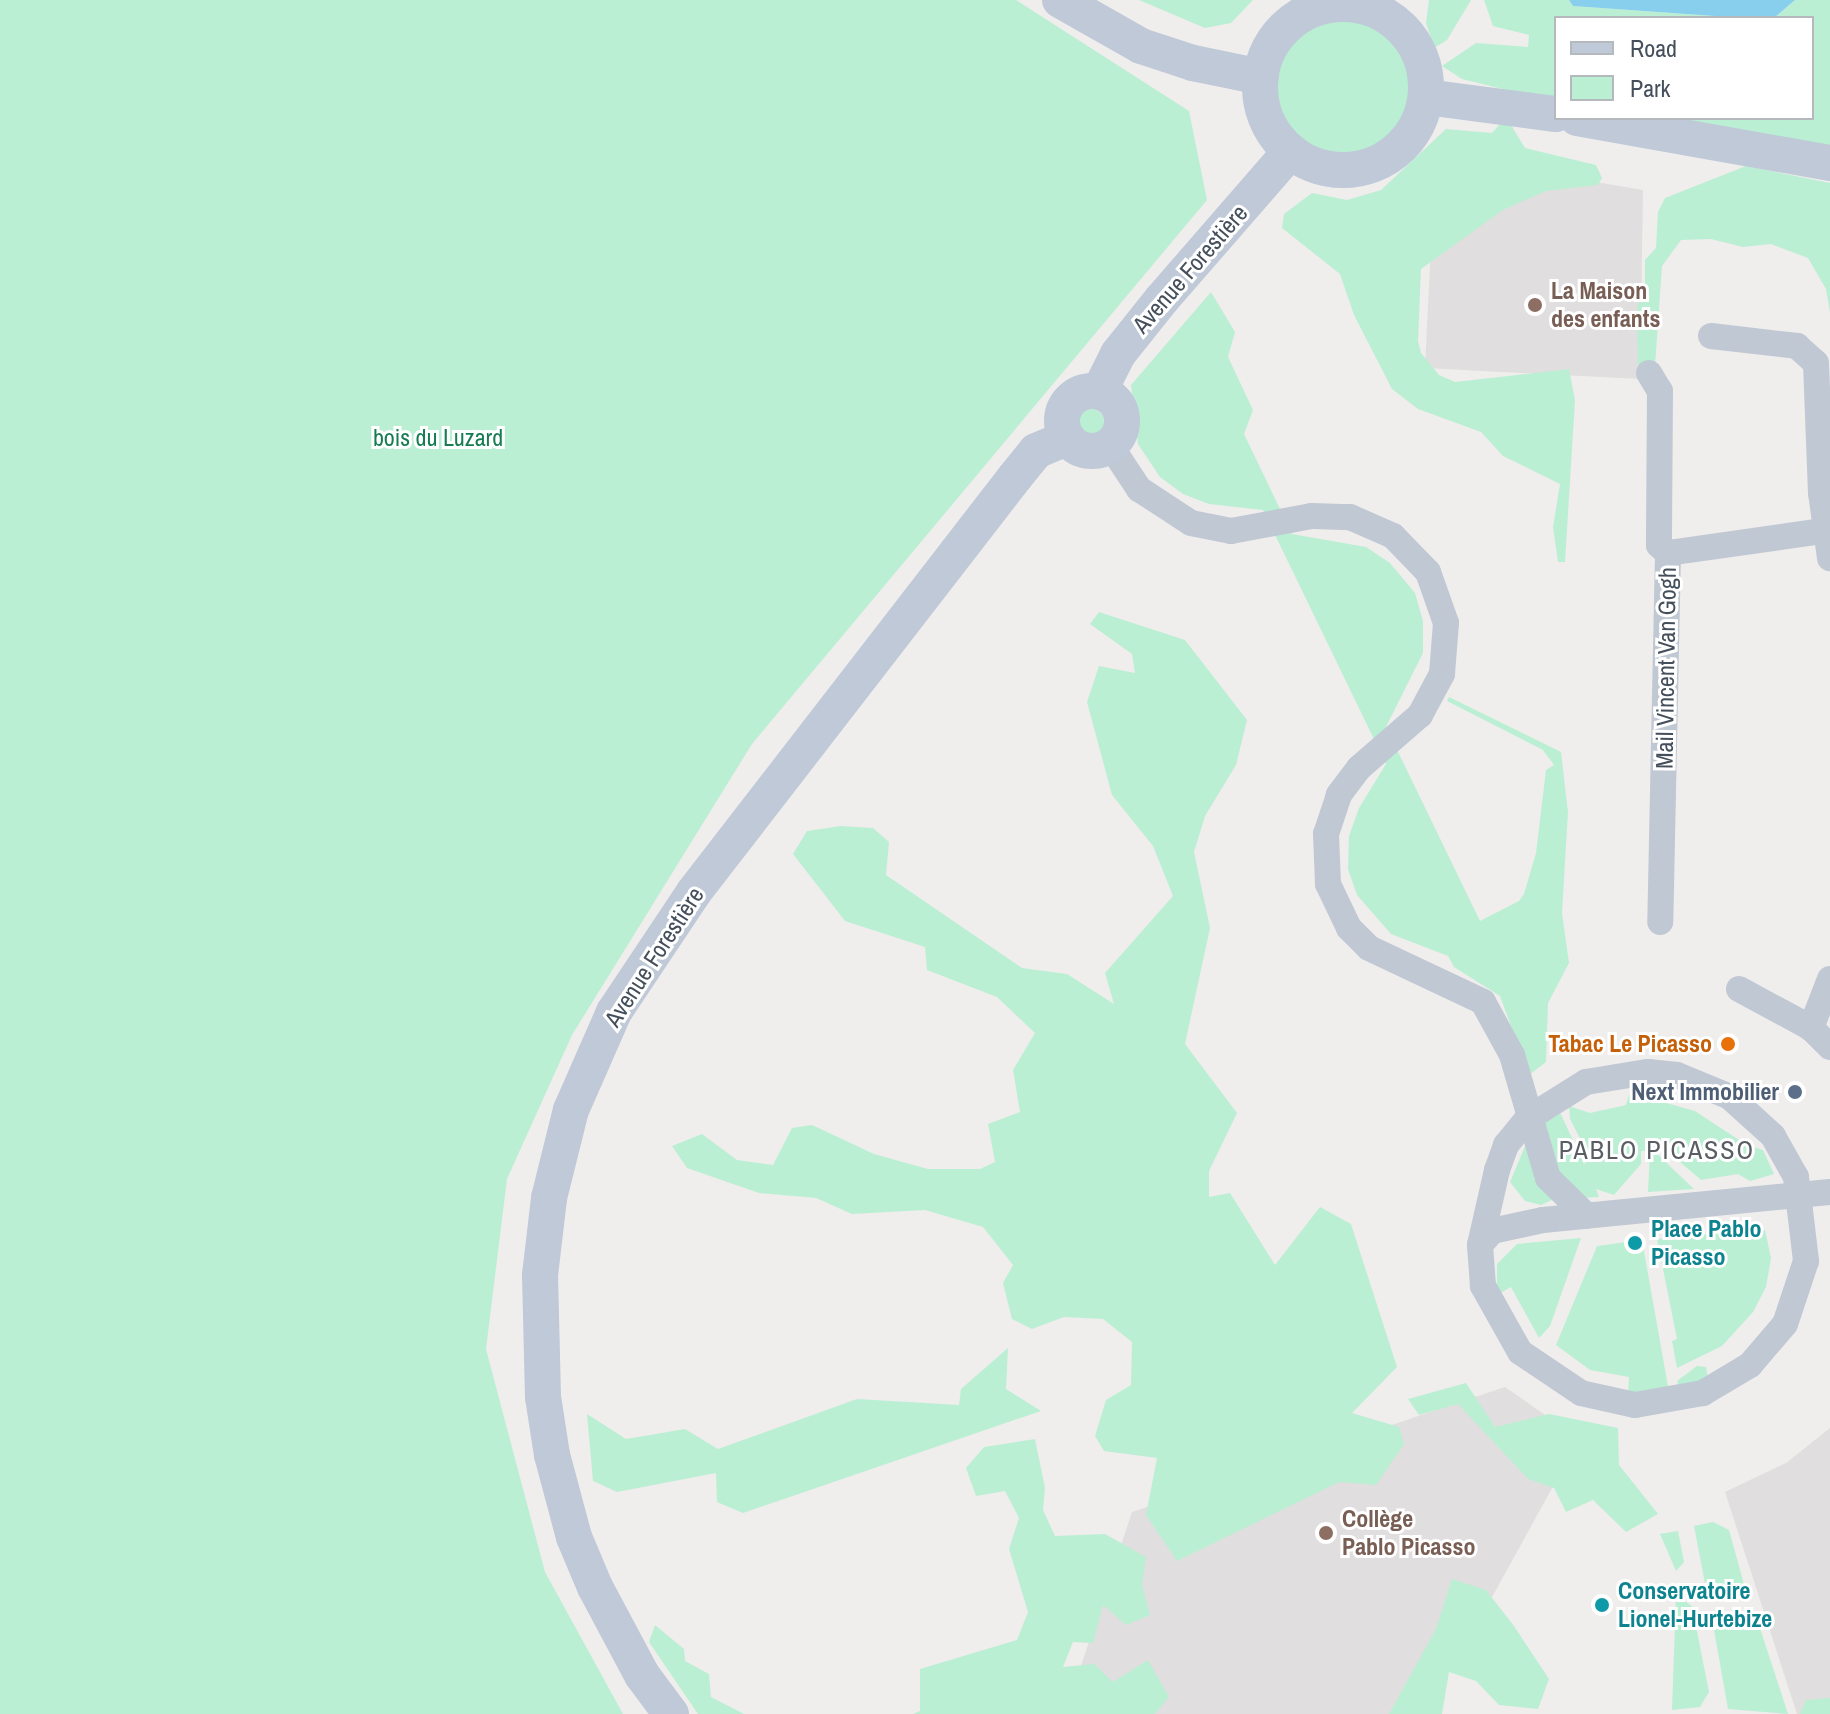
<!DOCTYPE html>
<html>
<head>
<meta charset="utf-8">
<style>
  body { margin:0 }
  #map { position:relative; width:1830px; height:1714px; overflow:hidden; background:#f0eded; font-family:"Archivo Narrow",sans-serif }
  div>[style] { position:absolute }
  [style*='--x'] { left:calc(var(--x)*1px); top:calc(var(--y)*1px); width:calc(var(--w)*1px); rotate:calc(var(--a)*1deg) }
  .education>* { inset:0; background:#e1dedf }
  .green>* { inset:0; background:#baefd3 }
  .round { border-radius:50% }
  .water>* { inset:0; background:#87cfec }
  .street>* { height:26px; margin:-13px; padding:0 13px; transform-origin:13px; border-radius:13px; background:#c0c8d3 }
  .secondary>* { height:36px; margin:-18px; padding:0 18px; transform-origin:18px; border-radius:18px; background:#bfc9d7 }
  .secondary>.ring { margin:-18px; padding:0; box-sizing:content-box; background:none; border:36px solid #bfc9d7; border-radius:50% }
  .dots>* { width:22px; height:22px; translate:-50% -50%; box-sizing:border-box; border:4px solid #fff; border-radius:50% }
  span { translate:-50% -50%; white-space:nowrap; text-align:center; line-height:1.15; -webkit-text-stroke:6px #fff; paint-order:stroke }
  .street-label { font-size:24px; color:#454f5b }
  .education-label { font-size:24px; color:#785e54; font-weight:700 }
  .left { translate:0 -50%; text-align:left }
  .park-label { font-size:24px; color:#167c51 }
  .food-label { font-size:24px; color:#c56008; font-weight:700 }
  .right { translate:-100% -50%; text-align:right }
  .service-label { font-size:24px; color:#4e5e75; font-weight:700 }
  .culture-label { font-size:24px; color:#0d838f; font-weight:700 }
  .neighbourhood-label { font-size:26px; color:#5a5d62; letter-spacing:2px }
  .legend { position:absolute; left:1554px; top:16px; width:260px; height:104px; box-sizing:border-box; background:#fff; border:2px solid #b5b9bd; margin:0; padding:10px 14px; list-style:none; font-size:24px; color:#454f5b }
  .legend li { display:flex; align-items:center; gap:16px; height:40px }
  .legend b { width:40px; border:2px solid #b5b9bd }
</style>
</head>
<body>
<div id="map">
  <div class="education">
    <div style="clip-path:polygon(1519px 169px,1643px 190px,1640px 379px,1425px 368px,1434px 184px)"></div>
    <div style="clip-path:polygon(1505px 1387px,1551px 1419px,1583px 1432px,1491px 1599px,1396px 1714px,1078px 1714px,1069px 1702px,1132px 1512px)"></div>
    <div style="clip-path:polygon(1830px 1428px,1830px 1714px,1797px 1714px,1725px 1492px,1786px 1463px)"></div>
  </div>
  <div class="green">
    <div style="clip-path:polygon(0 0,1016px 0,1189px 111px,1207px 200px,752px 744px,572px 1035px,507px 1179px,486px 1349px,545px 1572px,623px 1714px,0 1714px)"></div>
    <div style="clip-path:polygon(1139px 0,1253px 0,1231px 23px,1205px 28px)"></div>
    <div style="clip-path:polygon(1429px 0,1471px 0,1447px 40px,1434px 48px,1426px 23px)"></div>
    <div style="clip-path:polygon(1484px 0,1569px 0,1573px 6px,1743px 18px,1556px 18px,1556px 102px,1462px 79px,1442px 66px,1476px 43px,1528px 47px,1529px 35px,1493px 26px)"></div>
    <div style="clip-path:polygon(1795px 0,1830px 0,1830px 151px,1650px 118px,1812px 118px,1812px 18px,1774px 18px)"></div>
    <div class="round" style="left:1269px;top:19px;width:144px;height:144px"></div>
    <div style="clip-path:polygon(1499px 125px,1511px 125px,1525px 148px,1596px 165px,1602px 178px,1598px 185px,1546px 191px,1503px 210px,1421px 269px,1418px 341px,1421px 353px,1439px 375px,1455px 382px,1569px 369px,1575px 400px,1565px 562px,1558px 562px,1553px 527px,1560px 484px,1503px 456px,1481px 432px,1418px 409px,1392px 389px,1354px 315px,1340px 274px,1282px 228px,1284px 214px,1312px 193px,1347px 200px,1381px 190px,1446px 129px,1492px 133px)"></div>
    <div style="clip-path:polygon(1746px 166px,1830px 183px,1830px 313px,1826px 289px,1808px 258px,1771px 244px,1743px 247px,1711px 239px,1681px 240px,1662px 266px,1655px 366px,1638px 373px,1637px 307px,1645px 292px,1645px 260px,1656px 248px,1658px 212px,1665px 198px)"></div>
    <div style="clip-path:polygon(1211px 292px,1235px 332px,1228px 357px,1253px 410px,1244px 434px,1292px 534px,1366px 547px,1390px 563px,1415px 593px,1423px 621px,1423px 653px,1386px 727px,1480px 921px,1519px 901px,1524px 894px,1536px 853px,1546px 770px,1554px 765px,1543px 750px,1447px 701px,1449px 697px,1561px 752px,1568px 812px,1562px 913px,1569px 963px,1548px 1003px,1546px 1062px,1529px 1075px,1500px 996px,1454px 967px,1448px 956px,1391px 934px,1357px 895px,1348px 869px,1349px 836px,1359px 808px,1386px 764px,1263px 510px,1209px 504px,1183px 494px,1160px 477px,1138px 444px,1131px 385px)"></div>
    <div class="round" style="left:1078px;top:409px;width:26px;height:26px"></div>
    <div style="clip-path:polygon(1099px 612px,1185px 640px,1247px 720px,1236px 765px,1205px 816px,1194px 852px,1210px 928px,1185px 1044px,1237px 1113px,1209px 1171px,1209px 1197px,1230px 1193px,1275px 1265px,1320px 1207px,1351px 1224px,1397px 1367px,1352px 1413px,1399px 1427px,1404px 1444px,1376px 1485px,1339px 1482px,1177px 1561px,1146px 1515px,1157px 1458px,1104px 1451px,1095px 1436px,1106px 1400px,1131px 1385px,1132px 1342px,1103px 1319px,1064px 1317px,1032px 1329px,1012px 1319px,1003px 1283px,1013px 1265px,983px 1227px,925px 1210px,852px 1214px,816px 1198px,759px 1193px,687px 1168px,672px 1146px,702px 1134px,737px 1160px,773px 1165px,792px 1128px,812px 1125px,874px 1154px,928px 1169px,980px 1169px,995px 1162px,988px 1124px,1020px 1112px,1013px 1070px,1035px 1033px,997px 997px,927px 970px,925px 947px,845px 921px,793px 854px,807px 831px,841px 826px,873px 828px,889px 842px,886px 875px,1022px 968px,1067px 974px,1114px 1004px,1105px 973px,1173px 896px,1153px 846px,1112px 795px,1087px 702px,1099px 666px,1135px 673px,1132px 654px,1090px 624px)"></div>
    <div style="clip-path:polygon(1640px 1083px,1664px 1087px,1666px 1103px,1695px 1111px,1745px 1144px,1763px 1150px,1774px 1174px,1750px 1181px,1738px 1174px,1701px 1180px,1666px 1150px,1654px 1151px,1694px 1189px,1648px 1192px,1650px 1151px,1641px 1151px,1641px 1164px,1614px 1195px,1596px 1189px,1599px 1197px,1580px 1198px,1561px 1179px,1541px 1122px,1558px 1108px,1584px 1164px,1590px 1158px,1570px 1119px,1569px 1106px,1590px 1113px,1626px 1105px,1632px 1085px)"></div>
    <div style="clip-path:polygon(1528px 1139px,1554px 1199px,1541px 1205px,1525px 1201px,1510px 1182px)"></div>
    <div style="clip-path:polygon(1759px 1229px,1765px 1230px,1771px 1258px,1766px 1287px,1753px 1312px,1722px 1346px,1677px 1368px,1672px 1341px,1677px 1339px,1657px 1239px)"></div>
    <div style="clip-path:polygon(1581px 1238px,1550px 1326px,1539px 1338px,1511px 1287px,1497px 1295px,1497px 1264px,1517px 1244px)"></div>
    <div style="clip-path:polygon(1642px 1240px,1669px 1392px,1628px 1395px,1629px 1377px,1590px 1370px,1556px 1345px,1597px 1246px)"></div>
    <div style="clip-path:polygon(1008px 1348px,1006px 1389px,1041px 1411px,743px 1513px,717px 1502px,716px 1473px,617px 1492px,593px 1481px,587px 1414px,626px 1439px,685px 1429px,718px 1449px,857px 1399px,959px 1405px,961px 1389px)"></div>
    <div style="clip-path:polygon(1697px 1366px,1706px 1367px,1709px 1383px,1679px 1387px,1677px 1381px)"></div>
    <div style="clip-path:polygon(1466px 1383px,1495px 1427px,1549px 1414px,1618px 1428px,1619px 1465px,1658px 1514px,1626px 1532px,1593px 1500px,1566px 1512px,1554px 1488px,1528px 1479px,1458px 1404px,1419px 1415px,1408px 1399px)"></div>
    <div style="clip-path:polygon(1035px 1439px,1045px 1488px,1043px 1510px,1055px 1536px,1105px 1534px,1146px 1557px,1142px 1585px,1150px 1615px,1126px 1625px,1103px 1605px,1093px 1643px,1073px 1642px,1063px 1667px,1094px 1664px,1113px 1682px,1148px 1660px,1169px 1697px,1155px 1714px,913px 1714px,920px 1711px,920px 1669px,1017px 1640px,1028px 1612px,1009px 1549px,1019px 1518px,1005px 1491px,976px 1496px,966px 1468px,984px 1447px)"></div>
    <div style="clip-path:polygon(1713px 1522px,1729px 1530px,1745px 1588px,1708px 1599px,1694px 1526px)"></div>
    <div style="clip-path:polygon(1678px 1531px,1684px 1562px,1676px 1571px,1660px 1534px)"></div>
    <div style="clip-path:polygon(1452px 1579px,1486px 1590px,1514px 1626px,1549px 1679px,1538px 1709px,1499px 1705px,1476px 1681px,1449px 1672px,1442px 1714px,1389px 1714px,1436px 1629px)"></div>
    <div style="clip-path:polygon(1676px 1595px,1692px 1606px,1709px 1692px,1700px 1707px,1672px 1710px)"></div>
    <div style="clip-path:polygon(1752px 1619px,1758px 1622px,1788px 1714px,1728px 1709px,1714px 1630px)"></div>
    <div style="clip-path:polygon(655px 1625px,684px 1649px,685px 1661px,709px 1674px,711px 1697px,744px 1714px,698px 1714px,649px 1642px)"></div>
    <div style="clip-path:polygon(1830px 1698px,1830px 1714px,1800px 1714px,1806px 1700px)"></div>
  </div>
  <div class="water">
    <div style="clip-path:polygon(1569px 0,1795px 0,1774px 18px,1743px 18px,1573px 6px)"></div>
  </div>
  <div class="street">
    <div style="--x:1711;--y:336;--w:87;--a:6.6"></div>
    <div style="--x:1797;--y:346;--w:25;--a:42"></div>
    <div style="--x:1816;--y:363;--w:130;--a:87.8"></div>
    <div style="--x:1821;--y:493;--w:66;--a:82.1"></div>
    <div style="--x:1649;--y:373;--w:21;--a:59"></div>
    <div style="--x:1660;--y:391;--w:154;--a:90.4"></div>
    <div style="--x:1659;--y:545;--w:12;--a:42"></div>
    <div style="--x:1668;--y:553;--w:369;--a:91.2"></div>
    <div style="--x:1110;--y:445;--w:53;--a:56.6"></div>
    <div style="--x:1139;--y:489;--w:62;--a:33.2"></div>
    <div style="--x:1191;--y:523;--w:41;--a:11.3"></div>
    <div style="--x:1231;--y:531;--w:82;--a:-10.5"></div>
    <div style="--x:1312;--y:516;--w:38;--a:2"></div>
    <div style="--x:1350;--y:517;--w:47;--a:23.8"></div>
    <div style="--x:1393;--y:536;--w:50;--a:45.8"></div>
    <div style="--x:1428;--y:572;--w:54;--a:70.6"></div>
    <div style="--x:1446;--y:623;--w:51;--a:94.5"></div>
    <div style="--x:1442;--y:674;--w:47;--a:118.2"></div>
    <div style="--x:1420;--y:715;--w:81;--a:139"></div>
    <div style="--x:1359;--y:768;--w:34;--a:127"></div>
    <div style="--x:1339;--y:795;--w:41;--a:108.4"></div>
    <div style="--x:1326;--y:834;--w:50;--a:87.7"></div>
    <div style="--x:1328;--y:884;--w:49;--a:64.5"></div>
    <div style="--x:1349;--y:928;--w:28;--a:45"></div>
    <div style="--x:1369;--y:948;--w:126;--a:25.3"></div>
    <div style="--x:1483;--y:1002;--w:60;--a:61.3"></div>
    <div style="--x:1512;--y:1055;--w:128;--a:73.7"></div>
    <div style="--x:1548;--y:1178;--w:54;--a:44.3"></div>
    <div style="--x:1668;--y:553;--w:164;--a:-8.1"></div>
    <div style="--x:1830;--y:979;--w:53;--a:111.2"></div>
    <div style="--x:1811;--y:1028;--w:27;--a:45"></div>
    <div style="--x:1739;--y:989;--w:82;--a:28.4"></div>
    <div style="--x:1648;--y:1072;--w:29;--a:6"></div>
    <div style="--x:1677;--y:1075;--w:57;--a:22.5"></div>
    <div style="--x:1730;--y:1097;--w:58;--a:42.2"></div>
    <div style="--x:1773;--y:1136;--w:47;--a:60.7"></div>
    <div style="--x:1796;--y:1177;--w:85;--a:83.2"></div>
    <div style="--x:1806;--y:1261;--w:66;--a:108.4"></div>
    <div style="--x:1785;--y:1324;--w:54;--a:130.5"></div>
    <div style="--x:1750;--y:1365;--w:55;--a:149.2"></div>
    <div style="--x:1703;--y:1393;--w:69;--a:170"></div>
    <div style="--x:1635;--y:1405;--w:55;--a:-167.5"></div>
    <div style="--x:1581;--y:1393;--w:73;--a:-146.1"></div>
    <div style="--x:1520;--y:1352;--w:76;--a:-119.3"></div>
    <div style="--x:1483;--y:1286;--w:41;--a:-94.2"></div>
    <div style="--x:1480;--y:1245;--w:77;--a:-77.2"></div>
    <div style="--x:1497;--y:1170;--w:27;--a:-70"></div>
    <div style="--x:1506;--y:1145;--w:33;--a:-51"></div>
    <div style="--x:1527;--y:1119;--w:70;--a:-32.1"></div>
    <div style="--x:1586;--y:1082;--w:63;--a:-9.2"></div>
    <div style="--x:1480;--y:1245;--w:18;--a:-49"></div>
    <div style="--x:1492;--y:1231;--w:52;--a:-12.2"></div>
    <div style="--x:1543;--y:1220;--w:288;--a:-5.6"></div>
  </div>
  <div class="secondary">
    <div style="--x:1060;--y:0;--w:93;--a:29.6"></div>
    <div style="--x:1141;--y:46;--w:55;--a:18.1"></div>
    <div style="--x:1193;--y:63;--w:69;--a:11.6"></div>
    <div class="ring" style="left:1260px;top:4px;width:130px;height:130px"></div>
    <div style="--x:1426;--y:97;--w:131;--a:7.5"></div>
    <div style="--x:1577;--y:118;--w:257;--a:10.1"></div>
    <div class="ring" style="left:1062px;top:391px;width:24px;height:24px"></div>
    <div style="--x:1099;--y:392;--w:42;--a:-63.4"></div>
    <div style="--x:1118;--y:354;--w:70;--a:-51.3"></div>
    <div style="--x:1162;--y:299;--w:195;--a:-49"></div>
    <div style="--x:671;--y:1714;--w:49;--a:-126.6"></div>
    <div style="--x:642;--y:1675;--w:100;--a:-118.1"></div>
    <div style="--x:595;--y:1587;--w:54;--a:-112.8"></div>
    <div style="--x:574;--y:1537;--w:85;--a:-105"></div>
    <div style="--x:552;--y:1455;--w:59;--a:-98.8"></div>
    <div style="--x:543;--y:1397;--w:122;--a:-91.4"></div>
    <div style="--x:540;--y:1275;--w:78;--a:-83.3"></div>
    <div style="--x:549;--y:1198;--w:91;--a:-76"></div>
    <div style="--x:571;--y:1110;--w:107;--a:-66.3"></div>
    <div style="--x:614;--y:1012;--w:144;--a:-56.3"></div>
    <div style="--x:694;--y:892;--w:525;--a:-52.28"></div>
    <div style="--x:1015;--y:477;--w:33;--a:-51"></div>
    <div style="--x:1036;--y:451;--w:34;--a:-23"></div>
  </div>
  <div class="dots">
    <div style="left:1535px;top:305px;background:#8d6e63"></div>
    <div style="left:1728px;top:1044px;background:#e8710a"></div>
    <div style="left:1795px;top:1092px;background:#5c6f8a"></div>
    <div style="left:1635px;top:1243px;background:#0f9aa8"></div>
    <div style="left:1326px;top:1533px;background:#8d6e63"></div>
    <div style="left:1602px;top:1605px;background:#0f9aa8"></div>
  </div>
  <div class="street-label">
    <span style="left:1190px;top:269px;rotate:-49deg">Avenue Forestière</span>
    <span style="left:1666px;top:668px;rotate:-89deg">Mail Vincent Van Gogh</span>
    <span style="left:654px;top:957px;rotate:-57deg">Avenue Forestière</span>
  </div>
  <div class="education-label">
    <span class="left" style="left:1551px;top:305px">La Maison<br>des enfants</span>
    <span class="left" style="left:1342px;top:1533px">Collège<br>Pablo Picasso</span>
  </div>
  <div class="park-label">
    <span style="left:438px;top:438px">bois du Luzard</span>
  </div>
  <div class="food-label">
    <span class="right" style="left:1712px;top:1044px">Tabac Le Picasso</span>
  </div>
  <div class="service-label">
    <span class="right" style="left:1779px;top:1092px">Next Immobilier</span>
  </div>
  <div class="culture-label">
    <span class="left" style="left:1651px;top:1243px">Place Pablo<br>Picasso</span>
    <span class="left" style="left:1618px;top:1605px">Conservatoire<br>Lionel-Hurtebize</span>
  </div>
  <div class="neighbourhood-label">
    <span style="left:1657px;top:1150px">PABLO PICASSO</span>
  </div>
  <ul class="legend">
  <li><b style="height:10px;background:#bfc9d7"></b>Road</li>
  <li><b style="height:22px;background:#baefd3"></b>Park</li>
  </ul>
</div>
</body>
</html>
